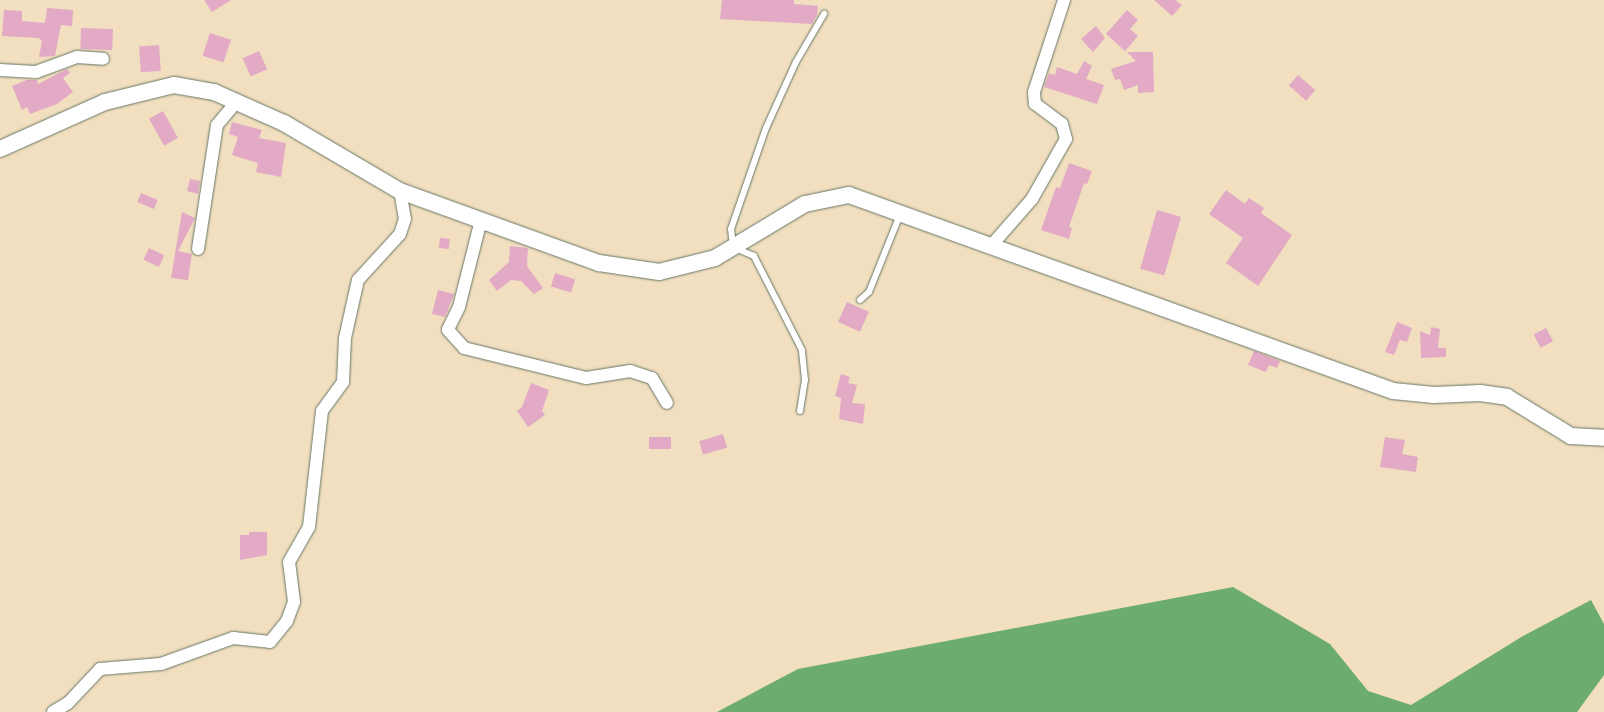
<!DOCTYPE html>
<html>
<head>
<meta charset="utf-8">
<style>
  body { margin:0 }
  #map { position:relative; width:1604px; height:712px; overflow:hidden; background:#f1dfc0; font-family:"Indie Flower",sans-serif }
  div>[style] { position:absolute }
  [style*='--x'] { left:calc(var(--x)*1px); top:calc(var(--y)*1px); width:calc(var(--w)*1px); rotate:calc(var(--a)*1deg) }
  .forest>* { inset:0; background:#6cac6e }
  .building>* { inset:0; background:#e2aac5; transform-origin:0 0 }
  .roads { filter:drop-shadow(0 0 1px #687665) drop-shadow(0 0 1px #687665) }
  .service>* { height:6px; margin:-3px; padding:0 3px; transform-origin:3px; border-radius:3px; background:#fff }
  .minor>* { height:12px; margin:-6px; padding:0 6px; transform-origin:6px; border-radius:6px; background:#fff }
  .tertiary>* { height:16px; margin:-8px; padding:0 8px; transform-origin:8px; border-radius:8px; background:#fff }
  span { translate:-50% -50%; white-space:nowrap; text-align:center; line-height:1.15; -webkit-text-stroke:4.5px #fcf5e5; paint-order:stroke }
</style>
</head>
<body>
<div id="map">
  <div class="forest">
    <div style="clip-path:polygon(1233px 587px,1330px 644px,1368px 691px,1411px 705px,1523px 636px,1591px 600px,1604px 624px,1604px 675px,1577px 712px,717px 712px,798px 669px)"></div>
  </div>
  <div class="building">
    <div style="clip-path:polygon(204px 0,231px 0,212px 12px)"></div>
    <div style="clip-path:polygon(722px 0,794px 0,794px 4px,818px 6px,817px 15px,812px 24px,720px 19px)"></div>
    <div style="clip-path:polygon(1154px 0,1175px 0,1182px 5px,1172px 16px)"></div>
    <div style="clip-path:polygon(47px 8px,73px 10px,72px 26px,61px 25px,55px 56px,39px 57px,42px 41px,39px 38px,2px 36px,4px 10px,22px 11px,22px 21px,45px 23px)"></div>
    <div style="clip-path:polygon(1127px 10px,1138px 20px,1130px 29px,1138px 36px,1125px 51px,1106px 34px)"></div>
    <div style="clip-path:polygon(1096px 26px,1105px 38px,1093px 52px,1081px 39px)"></div>
    <div style="left:81px;top:28px;width:32px;height:21px;rotate:2deg"></div>
    <div style="left:210px;top:33px;width:22px;height:24px;rotate:18deg"></div>
    <div style="left:159px;top:45px;width:26px;height:20px;rotate:86deg"></div>
    <div style="left:259px;top:51px;width:20px;height:18px;rotate:66deg"></div>
    <div style="clip-path:polygon(1127px 52px,1153px 52px,1154px 92px,1138px 93px,1138px 85px,1124px 90px,1120px 79px,1115px 80px,1111px 69px,1136px 61px)"></div>
    <div style="clip-path:polygon(1084px 61px,1092px 66px,1086px 79px,1104px 85px,1097px 104px,1044px 87px,1049px 73px,1055px 75px,1057px 67px,1077px 74px)"></div>
    <div style="clip-path:polygon(67px 69px,70px 73px,63px 78px,73px 92px,57px 104px,30px 114px,27px 107px,22px 110px,12px 86px,27px 80px,37px 80px,38px 84px)"></div>
    <div style="left:1298px;top:75px;width:23px;height:14px;rotate:41deg"></div>
    <div style="left:163px;top:111px;width:31px;height:16px;rotate:61deg"></div>
    <div style="clip-path:polygon(232px 122px,262px 130px,259px 138px,286px 143px,281px 177px,256px 172px,258px 163px,232px 155px,238px 137px,229px 134px)"></div>
    <div style="clip-path:polygon(1069px 163px,1092px 171px,1087px 184px,1084px 183px,1069px 227px,1072px 228px,1069px 239px,1041px 230px,1056px 187px,1060px 188px)"></div>
    <div style="clip-path:polygon(190px 179px,200px 181px,198px 194px,187px 191px)"></div>
    <div style="clip-path:polygon(1226px 190px,1245px 204px,1249px 198px,1264px 208px,1261px 213px,1292px 235px,1258px 286px,1226px 263px,1243px 238px,1209px 214px)"></div>
    <div style="left:141px;top:193px;width:18px;height:10px;rotate:22deg"></div>
    <div style="left:1157px;top:210px;width:25px;height:61px;rotate:16deg"></div>
    <div style="clip-path:polygon(182px 212px,195px 218px,178px 251px,192px 254px,188px 280px,171px 278px)"></div>
    <div style="left:440px;top:238px;width:10px;height:10px;rotate:6deg"></div>
    <div style="clip-path:polygon(510px 246px,528px 248px,527px 266px,543px 288px,534px 294px,521px 281px,511px 280px,497px 291px,489px 280px,509px 262px)"></div>
    <div style="left:149px;top:248px;width:17px;height:13px;rotate:25deg"></div>
    <div style="left:555px;top:273px;width:21px;height:14px;rotate:17deg"></div>
    <div style="clip-path:polygon(438px 290px,454px 294px,445px 317px,432px 314px)"></div>
    <div style="left:847px;top:302px;width:24px;height:22px;rotate:24deg"></div>
    <div style="clip-path:polygon(1397px 322px,1412px 328px,1407px 342px,1400px 340px,1394px 355px,1385px 352px)"></div>
    <div style="clip-path:polygon(1431px 327px,1440px 329px,1438px 348px,1446px 348px,1446px 357px,1421px 358px,1420px 331px,1430px 335px)"></div>
    <div style="left:1546px;top:328px;width:15px;height:14px;rotate:62deg"></div>
    <div style="clip-path:polygon(1254px 351px,1280px 361px,1277px 368px,1269px 365px,1266px 372px,1248px 365px)"></div>
    <div style="clip-path:polygon(841px 374px,850px 377px,848px 383px,857px 385px,852px 403px,865px 404px,863px 424px,839px 419px,841px 398px,835px 396px)"></div>
    <div style="clip-path:polygon(531px 383px,549px 390px,542px 411px,545px 415px,528px 427px,517px 411px,522px 407px)"></div>
    <div style="left:723px;top:434px;width:14px;height:25px;rotate:73deg"></div>
    <div style="left:649px;top:437px;width:22px;height:12px"></div>
    <div style="clip-path:polygon(1385px 437px,1405px 440px,1402px 454px,1418px 457px,1416px 472px,1380px 467px)"></div>
    <div style="clip-path:polygon(249px 532px,267px 532px,267px 555px,240px 560px,240px 535px,249px 535px)"></div>
  </div>
  <div class="roads">
    <div class="service">
      <div style="--x:860;--y:300;--w:12;--a:-42"></div>
      <div style="--x:869;--y:292;--w:83;--a:-68.1"></div>
      <div style="--x:800;--y:411;--w:31;--a:-81"></div>
      <div style="--x:805;--y:380;--w:30;--a:-96"></div>
      <div style="--x:802;--y:350;--w:106;--a:-117.1"></div>
      <div style="--x:754;--y:256;--w:23;--a:-157"></div>
      <div style="--x:733;--y:247;--w:18;--a:-96"></div>
      <div style="--x:731;--y:229;--w:107;--a:-70.9"></div>
      <div style="--x:766;--y:128;--w:72;--a:-65.6"></div>
      <div style="--x:796;--y:62;--w:56;--a:-59.7"></div>
    </div>
    <div class="minor">
      <div style="--x:0;--y:70;--w:36;--a:3"></div>
      <div style="--x:36;--y:72;--w:44;--a:-20.1"></div>
      <div style="--x:77;--y:57;--w:26;--a:4"></div>
      <div style="--x:481;--y:220;--w:90;--a:104.2"></div>
      <div style="--x:459;--y:307;--w:25;--a:116"></div>
      <div style="--x:448;--y:330;--w:24;--a:48"></div>
      <div style="--x:464;--y:348;--w:126;--a:13.8"></div>
      <div style="--x:586;--y:378;--w:45;--a:-9"></div>
      <div style="--x:630;--y:371;--w:23;--a:18"></div>
      <div style="--x:652;--y:378;--w:29;--a:59"></div>
      <div style="--x:990;--y:247;--w:64;--a:-48.8"></div>
      <div style="--x:1032;--y:199;--w:69;--a:-60.5"></div>
      <div style="--x:1066;--y:139;--w:16;--a:-105"></div>
      <div style="--x:1062;--y:124;--w:34;--a:-143"></div>
      <div style="--x:1035;--y:104;--w:12;--a:-95"></div>
      <div style="--x:1034;--y:92;--w:97;--a:-71.9"></div>
      <div style="--x:198;--y:249;--w:125;--a:-81.3"></div>
      <div style="--x:217;--y:125;--w:30;--a:-50"></div>
      <div style="--x:53;--y:712;--w:17;--a:-31"></div>
      <div style="--x:68;--y:703;--w:47;--a:-46.7"></div>
      <div style="--x:100;--y:669;--w:61;--a:-4.7"></div>
      <div style="--x:161;--y:664;--w:77;--a:-19.9"></div>
      <div style="--x:233;--y:638;--w:37;--a:6"></div>
      <div style="--x:270;--y:642;--w:27;--a:-51"></div>
      <div style="--x:287;--y:621;--w:20;--a:-70"></div>
      <div style="--x:294;--y:602;--w:40;--a:-97.1"></div>
      <div style="--x:289;--y:562;--w:40;--a:-60.3"></div>
      <div style="--x:309;--y:527;--w:117;--a:-83.6"></div>
      <div style="--x:322;--y:411;--w:36;--a:-54"></div>
      <div style="--x:343;--y:382;--w:44;--a:-87.4"></div>
      <div style="--x:345;--y:338;--w:59;--a:-77.4"></div>
      <div style="--x:358;--y:280;--w:62;--a:-47.6"></div>
      <div style="--x:400;--y:234;--w:16;--a:-72"></div>
      <div style="--x:405;--y:219;--w:28;--a:-100"></div>
    </div>
    <div class="tertiary">
      <div style="--x:0;--y:149;--w:115;--a:-24.1"></div>
      <div style="--x:105;--y:102;--w:71;--a:-13.8"></div>
      <div style="--x:174;--y:85;--w:41;--a:9.9"></div>
      <div style="--x:214;--y:92;--w:77;--a:23.9"></div>
      <div style="--x:284;--y:123;--w:134;--a:30.4"></div>
      <div style="--x:400;--y:191;--w:212;--a:19.9"></div>
      <div style="--x:599;--y:263;--w:61;--a:8.5"></div>
      <div style="--x:659;--y:272;--w:58;--a:-14"></div>
      <div style="--x:715;--y:258;--w:105;--a:-31"></div>
      <div style="--x:805;--y:204;--w:45;--a:-11.6"></div>
      <div style="--x:849;--y:195;--w:578;--a:19.81"></div>
      <div style="--x:1393;--y:391;--w:41;--a:5.6"></div>
      <div style="--x:1434;--y:395;--w:46;--a:-2.5"></div>
      <div style="--x:1480;--y:393;--w:27;--a:8"></div>
      <div style="--x:1507;--y:397;--w:75;--a:31.4"></div>
      <div style="--x:1571;--y:436;--w:33;--a:3"></div>
    </div>
  </div>
</div>
</body>
</html>
